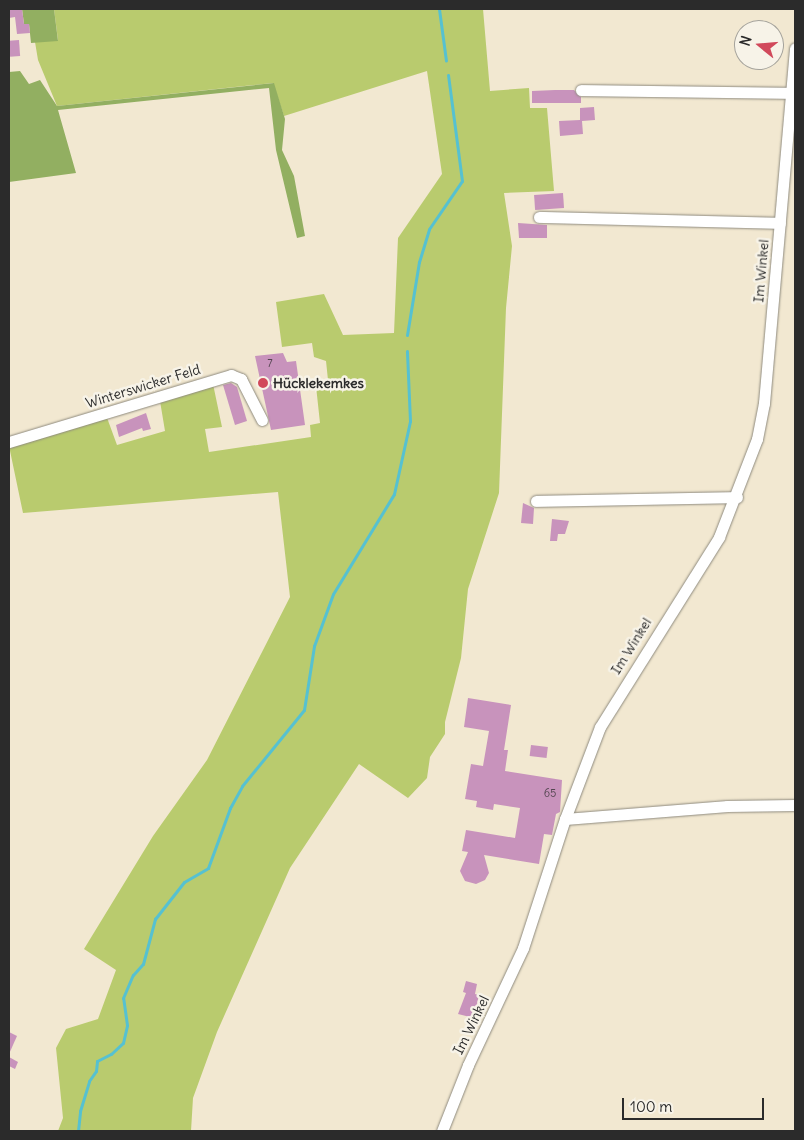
<!DOCTYPE html>
<html>
<head>
<meta charset="utf-8">
<style>
  body { margin:0 }
  #map { position:relative; width:804px; height:1140px; overflow:hidden; background:#f2e8d1; font-family:Delius,sans-serif }
  div>[style] { position:absolute }
  [style*='--x'] { left:calc(var(--x)*1px); top:calc(var(--y)*1px); width:calc(var(--w)*1px); rotate:calc(var(--a)*1deg) }
  .green>* { inset:0; background:#b9cb6e }
  .forest>* { inset:0; background:#92af61 }
  .stream>* { height:3px; margin:-1.5px; padding:0 1.5px; transform-origin:1.5px; border-radius:1.5px; background:#56c1d1 }
  .building>* { inset:0; background:#c893bc; transform-origin:0 0 }
  .roads { filter:drop-shadow(0 0 1px #8e8a7e) drop-shadow(0 0 1px #8e8a7e) }
  .minor>* { height:11px; margin:-5.5px; padding:0 5.5px; transform-origin:5.5px; border-radius:5.5px; background:#fff }
  .dots>* { width:14px; height:14px; translate:-50% -50%; box-sizing:border-box; border:2px solid #f7f3e8; border-radius:50% }
  span { translate:-50% -50%; white-space:nowrap; text-align:center; line-height:1.15; -webkit-text-stroke:5px #f7f3e8; paint-order:stroke }
  .number-label { font-size:11px; color:#52454f }
  .number-label span { -webkit-text-stroke-width:0 }
  .street-label { font-size:14px; color:#2b2b2b }
  .poi-label { font-size:14px; color:#2b2b2b; font-weight:700 }
  .left { translate:0 -50%; text-align:left }
  .frame { position:absolute; inset:0; border:10px solid #2b2b2b; pointer-events:none }
  .north { position:absolute; left:734px; top:20px; width:50px; height:50px; box-sizing:border-box; background:#f7f3e8; border:1px solid #a5a39c; border-radius:50%; rotate:287deg; font-size:14px; font-weight:700; line-height:20px; text-align:center; color:#2b2b2b }
  .north::after { content:''; display:block; margin:auto; width:18px; height:22px; background:#d1495b; clip-path:polygon(50% 0,100% 100%,50% 72%,0 100%) }
  .scale { position:absolute; left:622px; top:1098px; width:142px; height:22px; box-sizing:border-box; border:2px solid #2b2b2b; border-top:0; padding-left:6px; font-size:15px; line-height:18px; white-space:nowrap; color:#2b2b2b; -webkit-text-stroke:4px #f7f3e8; paint-order:stroke }
</style>
</head>
<body>
<div id="map">
  <div class="green">
    <div style="clip-path:polygon(54px 9px,483px 9px,490px 91px,529px 88px,530px 108px,547px 108px,554px 191px,504px 193px,512px 246px,506px 308px,499px 493px,468px 589px,461px 658px,445px 722px,445px 734px,430px 757px,427px 778px,408px 798px,359px 764px,290px 868px,217px 1032px,193px 1098px,191px 1131px,58px 1131px,63px 1118px,56px 1048px,66px 1029px,98px 1019px,116px 970px,84px 949px,153px 836px,207px 760px,290px 597px,278px 492px,23px 513px,9px 446px,106px 415px,117px 445px,165px 431px,160px 401px,213px 384px,222px 427px,205px 429px,209px 452px,311px 437px,310px 425px,320px 423px,316px 386px,328px 380px,326px 361px,314px 357px,312px 343px,282px 347px,276px 302px,324px 294px,343px 335px,394px 333px,398px 238px,442px 174px,427px 71px,284px 116px,273px 83px,57px 106px,38px 60px,35px 42px,58px 40px)"></div>
  </div>
  <div class="forest">
    <div style="clip-path:polygon(22px 9px,54px 9px,58px 41px,31px 43px,29px 24px,24px 24px)"></div>
    <div style="clip-path:polygon(20px 71px,29px 84px,40px 80px,57px 106px,274px 83px,285px 119px,282px 150px,294px 176px,305px 236px,297px 238px,276px 150px,269px 88px,58px 110px,76px 173px,9px 182px,9px 72px)"></div>
  </div>
  <div class="stream">
    <div style="--x:439;--y:9;--w:52;--a:82.3"></div>
    <div style="--x:407;--y:335;--w:74;--a:-80.7"></div>
    <div style="--x:419;--y:262;--w:34;--a:-73"></div>
    <div style="--x:429;--y:229;--w:58;--a:-55.5"></div>
    <div style="--x:462;--y:181;--w:107;--a:-97.5"></div>
    <div style="--x:78;--y:1131;--w:20;--a:-84"></div>
    <div style="--x:80;--y:1111;--w:31;--a:-73"></div>
    <div style="--x:89;--y:1081;--w:12;--a:-55"></div>
    <div style="--x:96;--y:1071;--w:10;--a:-84"></div>
    <div style="--x:97;--y:1061;--w:16;--a:-27"></div>
    <div style="--x:111;--y:1054;--w:16;--a:-43"></div>
    <div style="--x:123;--y:1043;--w:18;--a:-77"></div>
    <div style="--x:127;--y:1025;--w:27;--a:-98"></div>
    <div style="--x:123;--y:998;--w:25;--a:-67"></div>
    <div style="--x:133;--y:975;--w:15;--a:-48"></div>
    <div style="--x:143;--y:964;--w:47;--a:-75.1"></div>
    <div style="--x:155;--y:919;--w:47;--a:-51.9"></div>
    <div style="--x:184;--y:882;--w:28;--a:-30"></div>
    <div style="--x:208;--y:868;--w:64;--a:-69.9"></div>
    <div style="--x:230;--y:808;--w:25;--a:-61"></div>
    <div style="--x:242;--y:786;--w:98;--a:-50.8"></div>
    <div style="--x:304;--y:710;--w:65;--a:-81.1"></div>
    <div style="--x:314;--y:646;--w:55;--a:-69.9"></div>
    <div style="--x:333;--y:594;--w:117;--a:-58.6"></div>
    <div style="--x:394;--y:494;--w:75;--a:-77.6"></div>
    <div style="--x:410;--y:421;--w:70;--a:-92.5"></div>
  </div>
  <div class="building">
    <div style="clip-path:polygon(9px 9px,22px 9px,24px 24px,29px 24px,30px 33px,17px 34px,15px 17px,9px 18px)"></div>
    <div style="left:19px;top:40px;width:16px;height:10px;rotate:86deg"></div>
    <div style="clip-path:polygon(555px 90px,574px 90px,581px 97px,581px 103px,532px 103px,532px 91px)"></div>
    <div style="clip-path:polygon(594px 107px,595px 120px,582px 121px,583px 134px,560px 136px,559px 121px,580px 120px,580px 108px)"></div>
    <div style="left:563px;top:193px;width:15px;height:29px;rotate:86deg"></div>
    <div style="clip-path:polygon(518px 223px,547px 225px,547px 238px,519px 238px)"></div>
    <div style="clip-path:polygon(283px 353px,287px 362px,296px 361px,305px 425px,271px 430px,255px 356px)"></div>
    <div style="clip-path:polygon(231px 383px,237px 387px,247px 421px,235px 425px,223px 385px)"></div>
    <div style="clip-path:polygon(146px 413px,151px 429px,143px 431px,142px 428px,119px 437px,116px 425px)"></div>
    <div style="clip-path:polygon(523px 503px,534px 508px,533px 524px,521px 523px)"></div>
    <div style="clip-path:polygon(552px 519px,569px 521px,565px 534px,558px 534px,557px 541px,550px 541px)"></div>
    <div style="clip-path:polygon(468px 698px,511px 705px,504px 750px,508px 750px,505px 771px,562px 780px,560px 812px,556px 814px,552px 835px,544px 834px,539px 864px,484px 855px,489px 873px,485px 880px,476px 884px,465px 881px,460px 871px,468px 852px,462px 851px,466px 830px,515px 838px,520px 808px,494px 804px,493px 810px,476px 807px,477px 801px,465px 799px,471px 764px,483px 766px,489px 731px,464px 727px)"></div>
    <div style="left:531px;top:745px;width:17px;height:11px;rotate:7deg"></div>
    <div style="clip-path:polygon(466px 981px,477px 984px,475px 994px,479px 995px,474px 1018px,458px 1014px,466px 993px,463px 992px)"></div>
    <div style="clip-path:polygon(9px 1032px,17px 1036px,9px 1054px)"></div>
    <div style="clip-path:polygon(9px 1057px,18px 1062px,15px 1069px,9px 1066px)"></div>
  </div>
  <div class="roads">
    <div class="minor">
      <div style="--x:581;--y:90;--w:214;--a:0.8"></div>
      <div style="--x:539;--y:217;--w:241;--a:1.4"></div>
      <div style="--x:9;--y:442;--w:232;--a:-16.8"></div>
      <div style="--x:231;--y:375;--w:11;--a:22"></div>
      <div style="--x:241;--y:379;--w:46;--a:62.9"></div>
      <div style="--x:536;--y:501;--w:201;--a:-1.1"></div>
      <div style="--x:565;--y:819;--w:163;--a:-4.6"></div>
      <div style="--x:727;--y:806;--w:68;--a:-0.8"></div>
      <div style="--x:442;--y:1131;--w:71;--a:-68.5"></div>
      <div style="--x:468;--y:1065;--w:129;--a:-64.8"></div>
      <div style="--x:523;--y:948;--w:136;--a:-72"></div>
      <div style="--x:565;--y:819;--w:98;--a:-69.2"></div>
      <div style="--x:600;--y:727;--w:224;--a:-57.9"></div>
      <div style="--x:719;--y:537;--w:105;--a:-68.8"></div>
      <div style="--x:757;--y:439;--w:37;--a:-79"></div>
      <div style="--x:764;--y:403;--w:356;--a:-85"></div>
    </div>
  </div>
  <div class="dots">
    <div style="left:263px;top:383px;background:#d1495b"></div>
  </div>
  <div class="number-label">
    <span style="left:270px;top:363px">7</span>
    <span style="left:550px;top:793px">65</span>
  </div>
  <div class="street-label">
    <span style="left:761px;top:271px;rotate:-85deg">Im Winkel</span>
    <span style="left:143px;top:386px;rotate:-17deg">Winterswicker Feld</span>
    <span style="left:631px;top:646px;rotate:-58deg">Im Winkel</span>
    <span style="left:471px;top:1025px;rotate:-64deg">Im Winkel</span>
  </div>
  <div class="poi-label">
    <span class="left" style="left:273px;top:383px">Hücklekemkes</span>
  </div>
  <div class="frame"></div>
  <div class="north">N</div>
  <div class="scale">100 m</div>
</div>
</body>
</html>
